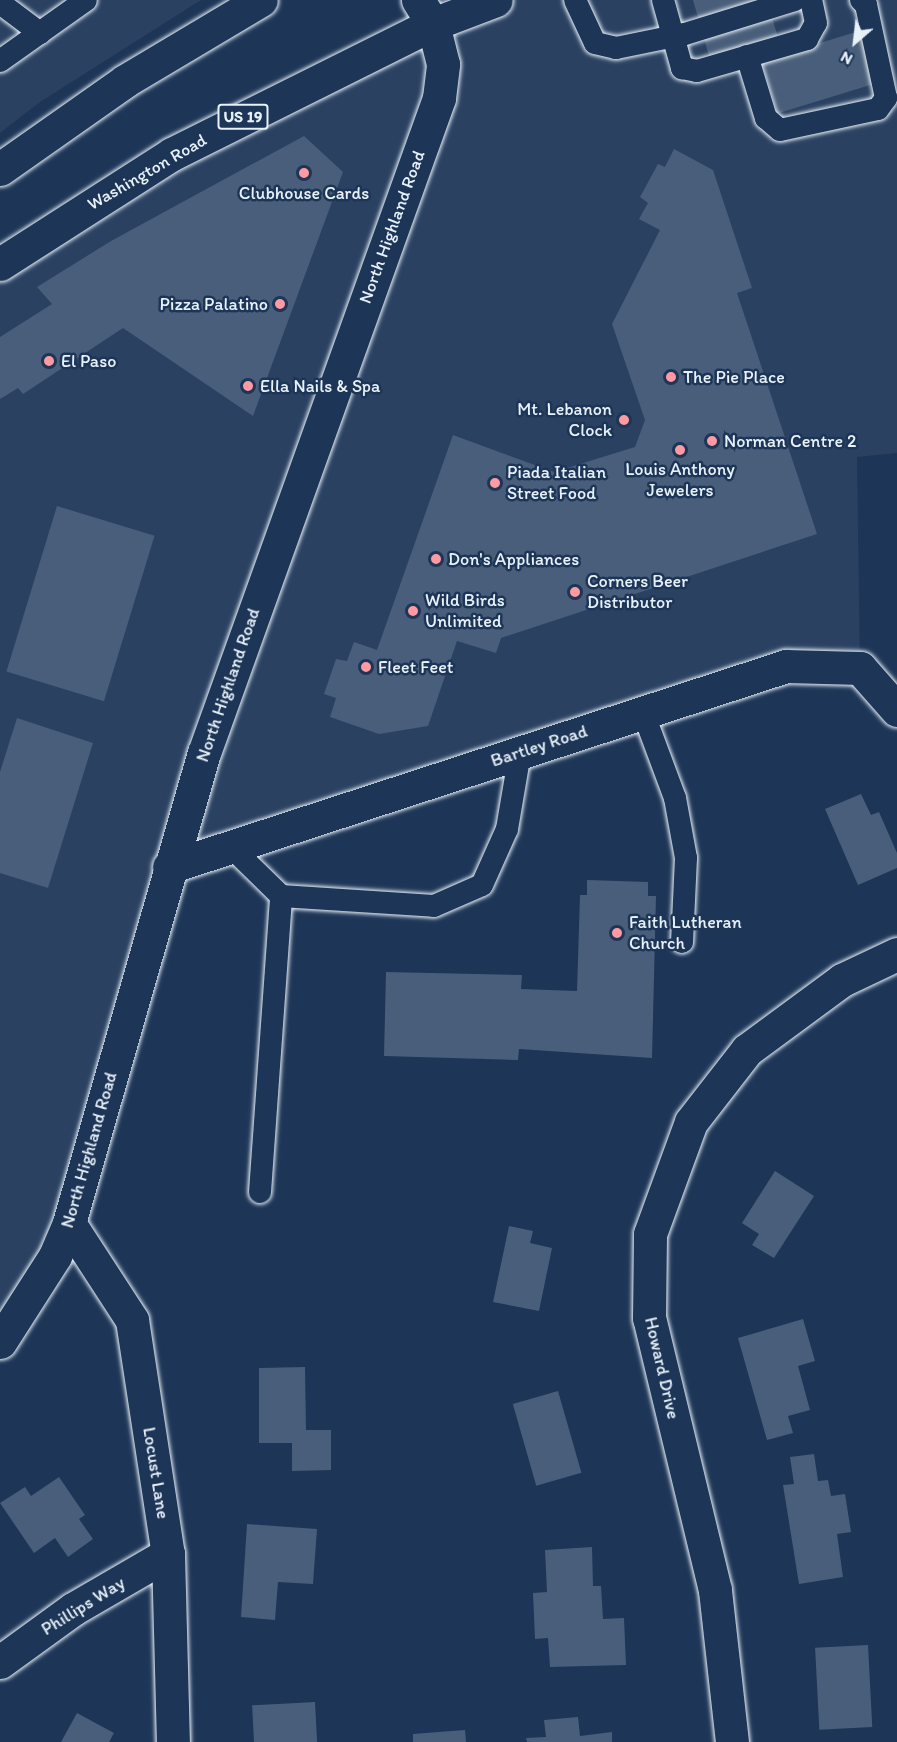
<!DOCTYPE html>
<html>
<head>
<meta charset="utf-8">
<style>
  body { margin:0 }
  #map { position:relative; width:897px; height:1742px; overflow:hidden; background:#1d3557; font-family:Itim,sans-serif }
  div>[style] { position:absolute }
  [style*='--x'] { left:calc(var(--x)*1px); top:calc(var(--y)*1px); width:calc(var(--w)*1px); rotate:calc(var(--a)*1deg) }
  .built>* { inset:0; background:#2a4162 }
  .building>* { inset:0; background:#495e7a; transform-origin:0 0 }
  .roads { filter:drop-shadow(0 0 2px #e8f1f8) drop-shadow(0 0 2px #e8f1f8) }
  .service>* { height:22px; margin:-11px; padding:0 11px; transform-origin:11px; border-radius:11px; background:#1d3557 }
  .minor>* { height:33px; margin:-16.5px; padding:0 16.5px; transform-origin:16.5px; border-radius:16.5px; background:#1d3557 }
  .tertiary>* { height:33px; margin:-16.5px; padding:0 16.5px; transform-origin:16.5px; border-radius:16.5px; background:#1d3557 }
  .primary>* { height:33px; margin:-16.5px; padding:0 16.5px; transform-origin:16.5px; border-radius:16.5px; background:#1d3557 }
  .dots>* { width:16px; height:16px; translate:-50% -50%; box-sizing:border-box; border:3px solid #1d3557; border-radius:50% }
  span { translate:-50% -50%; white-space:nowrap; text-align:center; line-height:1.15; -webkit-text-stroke:5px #1d3557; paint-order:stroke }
  .shield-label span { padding:2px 4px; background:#1d3557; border:2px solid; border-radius:4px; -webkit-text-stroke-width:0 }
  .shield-label { font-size:16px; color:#e8f1f8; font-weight:700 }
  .street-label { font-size:18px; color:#e8f1f8 }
  .poi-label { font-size:18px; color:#e8f1f8 }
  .right { translate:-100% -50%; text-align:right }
  .left { translate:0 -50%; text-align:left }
  .north { position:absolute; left:825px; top:12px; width:60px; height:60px; -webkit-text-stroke:4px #1d3557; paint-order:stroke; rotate:208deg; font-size:16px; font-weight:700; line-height:24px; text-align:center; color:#e8f1f8 }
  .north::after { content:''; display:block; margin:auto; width:21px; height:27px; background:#e8f1f8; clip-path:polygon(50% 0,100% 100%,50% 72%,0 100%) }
</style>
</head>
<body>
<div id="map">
  <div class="built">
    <div style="clip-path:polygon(0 0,201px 0,40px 102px,0 133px)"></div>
    <div style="clip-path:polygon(496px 0,897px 0,897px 453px,857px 457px,860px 668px,786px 666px,169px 867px,69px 1223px,0 1342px,0 264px)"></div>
  </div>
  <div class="building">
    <div style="clip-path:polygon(693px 0,767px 0,779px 41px,711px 63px)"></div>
    <div style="left:859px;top:31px;width:55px;height:102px;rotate:73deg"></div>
    <div style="clip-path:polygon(304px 136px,343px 172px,253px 416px,123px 328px,23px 394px,18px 388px,0 399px,0 337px,52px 304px,37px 287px,111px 241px)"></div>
    <div style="clip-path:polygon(674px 149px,713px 170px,752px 288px,737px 293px,817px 534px,501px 638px,496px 653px,457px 641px,428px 726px,379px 734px,330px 717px,336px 698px,324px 694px,336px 659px,347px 661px,354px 642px,377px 650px,453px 435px,554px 472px,635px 447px,645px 420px,612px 324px,660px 230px,639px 219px,648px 203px,640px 197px,658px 164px,665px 167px)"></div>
    <div style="left:57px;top:506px;width:102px;height:173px;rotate:17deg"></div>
    <div style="clip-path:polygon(17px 718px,93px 743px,48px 888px,0 873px,0 772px)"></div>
    <div style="clip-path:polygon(861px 794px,871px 815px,879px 812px,897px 853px,897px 868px,858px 885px,825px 809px)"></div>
    <div style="clip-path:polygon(587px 880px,648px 882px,648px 896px,656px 896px,652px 1058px,519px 1049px,518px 1060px,384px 1056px,386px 972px,522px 975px,521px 989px,577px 991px,580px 895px,587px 895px)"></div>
    <div style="clip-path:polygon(775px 1171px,814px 1196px,774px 1258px,752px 1245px,759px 1234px,742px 1223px)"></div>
    <div style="clip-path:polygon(509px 1226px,533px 1231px,530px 1243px,552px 1248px,539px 1311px,493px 1302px)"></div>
    <div style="clip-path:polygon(803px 1319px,815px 1361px,798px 1366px,810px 1410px,788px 1416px,793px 1433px,767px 1440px,738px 1338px)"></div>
    <div style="clip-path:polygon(305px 1367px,306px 1430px,331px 1430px,331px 1470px,292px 1471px,292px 1443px,259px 1443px,259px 1368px)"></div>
    <div style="left:558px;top:1391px;width:85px;height:47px;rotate:74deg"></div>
    <div style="clip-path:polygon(814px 1454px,818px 1481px,828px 1480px,831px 1496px,845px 1494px,851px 1532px,837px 1534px,843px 1577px,799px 1584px,783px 1485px,794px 1484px,790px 1457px)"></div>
    <div style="clip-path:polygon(59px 1477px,85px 1515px,79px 1519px,93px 1539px,68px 1557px,55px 1538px,34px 1553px,0 1503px,25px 1487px,31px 1496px)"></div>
    <div style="clip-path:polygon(247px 1524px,317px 1529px,313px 1584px,278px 1582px,275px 1620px,241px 1617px)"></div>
    <div style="clip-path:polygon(592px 1547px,593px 1586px,601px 1586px,603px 1619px,624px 1618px,626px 1665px,550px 1667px,548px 1638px,535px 1639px,533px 1593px,547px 1592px,545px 1550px)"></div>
    <div style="left:868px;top:1645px;width:82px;height:53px;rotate:87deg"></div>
    <div style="left:315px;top:1702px;width:40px;height:63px;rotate:87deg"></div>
    <div style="clip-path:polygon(77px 1713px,114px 1733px,109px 1742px,61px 1742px)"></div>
    <div style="clip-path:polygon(578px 1717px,580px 1736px,612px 1732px,612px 1742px,527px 1742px,526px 1738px,546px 1737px,544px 1720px)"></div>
    <div style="clip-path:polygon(465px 1730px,466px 1742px,413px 1742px,413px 1734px)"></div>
  </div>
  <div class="roads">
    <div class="service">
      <div style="--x:575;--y:0;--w:47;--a:65.1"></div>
      <div style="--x:595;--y:43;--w:22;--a:13"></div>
      <div style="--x:616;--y:48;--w:70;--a:-11.5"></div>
      <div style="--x:685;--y:34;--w:115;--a:-17.2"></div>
      <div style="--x:663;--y:0;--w:71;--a:74.4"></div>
      <div style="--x:682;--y:68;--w:15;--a:11"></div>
      <div style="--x:697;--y:71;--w:115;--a:-16.2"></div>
      <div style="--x:807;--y:39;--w:18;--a:-61"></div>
      <div style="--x:816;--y:23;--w:24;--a:-102"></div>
      <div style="--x:0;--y:3;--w:50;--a:36.9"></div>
      <div style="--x:747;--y:56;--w:65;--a:73"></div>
      <div style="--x:766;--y:118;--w:18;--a:41"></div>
      <div style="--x:780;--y:130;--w:100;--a:-12.1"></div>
      <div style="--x:878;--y:109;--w:14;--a:-54"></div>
      <div style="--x:886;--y:98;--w:95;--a:-102.1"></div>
      <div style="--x:866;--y:5;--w:7;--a:-135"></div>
      <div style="--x:0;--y:61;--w:105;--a:-35.3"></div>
      <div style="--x:643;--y:712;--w:92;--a:69.6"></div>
      <div style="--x:675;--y:798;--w:61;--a:79.6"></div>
      <div style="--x:686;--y:858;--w:84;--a:92.7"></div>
      <div style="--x:231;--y:847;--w:70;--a:44.4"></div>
      <div style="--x:281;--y:896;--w:153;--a:3.7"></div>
      <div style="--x:434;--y:906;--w:52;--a:-23.6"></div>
      <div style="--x:482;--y:885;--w:61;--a:-65.9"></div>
      <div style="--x:507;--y:829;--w:77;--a:-80.3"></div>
      <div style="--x:260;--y:1192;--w:297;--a:-85.9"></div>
    </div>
    <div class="minor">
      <div style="--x:169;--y:867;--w:649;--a:-18.04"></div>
      <div style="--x:786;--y:666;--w:74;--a:1.5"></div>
      <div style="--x:860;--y:668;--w:56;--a:48.6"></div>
      <div style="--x:69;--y:1223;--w:116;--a:57"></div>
      <div style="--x:132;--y:1320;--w:237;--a:81.3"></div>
      <div style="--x:168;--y:1554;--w:188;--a:88.5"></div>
      <div style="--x:0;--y:1342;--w:102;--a:-57.4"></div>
      <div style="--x:55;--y:1256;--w:36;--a:-67"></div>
      <div style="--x:69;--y:1223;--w:489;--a:-74"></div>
      <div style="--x:204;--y:753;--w:696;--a:-70.26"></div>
      <div style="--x:439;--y:98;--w:34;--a:-83"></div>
      <div style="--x:443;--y:64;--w:41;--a:-104"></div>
      <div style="--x:0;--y:1662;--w:90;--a:-36"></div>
      <div style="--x:73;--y:1609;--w:110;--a:-30.1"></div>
      <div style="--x:732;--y:1742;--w:153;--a:-96.4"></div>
      <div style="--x:715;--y:1590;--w:280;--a:-103.6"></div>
      <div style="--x:649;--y:1318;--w:84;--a:-89.3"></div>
      <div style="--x:650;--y:1234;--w:119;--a:-69.9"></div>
      <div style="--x:691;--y:1122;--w:91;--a:-52.1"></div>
      <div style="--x:747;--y:1050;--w:118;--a:-36.4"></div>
      <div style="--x:842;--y:980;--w:61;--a:-25.3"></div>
    </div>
    <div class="tertiary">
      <div style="--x:418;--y:0;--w:28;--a:58"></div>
    </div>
    <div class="primary">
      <div style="--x:0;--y:169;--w:153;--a:-35.1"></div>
      <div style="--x:125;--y:81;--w:158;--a:-30.8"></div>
      <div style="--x:0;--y:264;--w:204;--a:-32.6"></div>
      <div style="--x:172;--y:154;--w:292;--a:-26.5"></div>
      <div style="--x:433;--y:24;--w:67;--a:-20.9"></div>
    </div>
  </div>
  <div class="dots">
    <div style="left:304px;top:173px;background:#ff9aa2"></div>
    <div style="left:280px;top:304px;background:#ff9aa2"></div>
    <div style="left:49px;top:361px;background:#ff9aa2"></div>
    <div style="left:671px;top:377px;background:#ff9aa2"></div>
    <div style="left:248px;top:386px;background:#ff9aa2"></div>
    <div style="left:624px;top:420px;background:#ff9aa2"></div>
    <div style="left:712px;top:441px;background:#ff9aa2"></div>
    <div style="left:680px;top:450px;background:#ff9aa2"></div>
    <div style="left:495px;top:483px;background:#ff9aa2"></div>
    <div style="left:436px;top:559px;background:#ff9aa2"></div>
    <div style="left:575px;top:592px;background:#ff9aa2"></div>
    <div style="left:413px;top:611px;background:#ff9aa2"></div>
    <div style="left:366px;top:667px;background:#ff9aa2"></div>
    <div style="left:617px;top:933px;background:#ff9aa2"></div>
  </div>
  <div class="shield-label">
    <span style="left:243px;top:117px">US 19</span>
  </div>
  <div class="street-label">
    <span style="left:147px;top:172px;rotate:-30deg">Washington Road</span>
    <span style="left:392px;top:227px;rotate:-70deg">North Highland Road</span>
    <span style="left:228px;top:685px;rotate:-71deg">North Highland Road</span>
    <span style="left:539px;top:746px;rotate:-18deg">Bartley Road</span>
    <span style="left:89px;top:1150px;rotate:-74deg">North Highland Road</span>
    <span style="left:662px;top:1368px;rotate:77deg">Howard Drive</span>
    <span style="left:156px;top:1473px;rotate:81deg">Locust Lane</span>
    <span style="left:83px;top:1606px;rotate:-32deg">Phillips Way</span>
  </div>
  <div class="poi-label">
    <span style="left:304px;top:193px">Clubhouse Cards</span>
    <span class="right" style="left:268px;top:304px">Pizza Palatino</span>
    <span class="left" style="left:61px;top:361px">El Paso</span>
    <span class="left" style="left:683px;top:377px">The Pie Place</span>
    <span class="left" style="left:260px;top:386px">Ella Nails &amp; Spa</span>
    <span class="right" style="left:612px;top:420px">Mt. Lebanon<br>Clock</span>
    <span class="left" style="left:724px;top:441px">Norman Centre 2</span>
    <span style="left:680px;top:480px">Louis Anthony<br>Jewelers</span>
    <span class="left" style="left:507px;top:483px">Piada Italian<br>Street Food</span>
    <span class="left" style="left:448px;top:559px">Don's Appliances</span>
    <span class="left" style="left:587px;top:592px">Corners Beer<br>Distributor</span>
    <span class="left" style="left:425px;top:611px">Wild Birds<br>Unlimited</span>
    <span class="left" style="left:378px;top:667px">Fleet Feet</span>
    <span class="left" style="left:629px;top:933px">Faith Lutheran<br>Church</span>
  </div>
  <div class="north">N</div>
</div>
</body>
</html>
